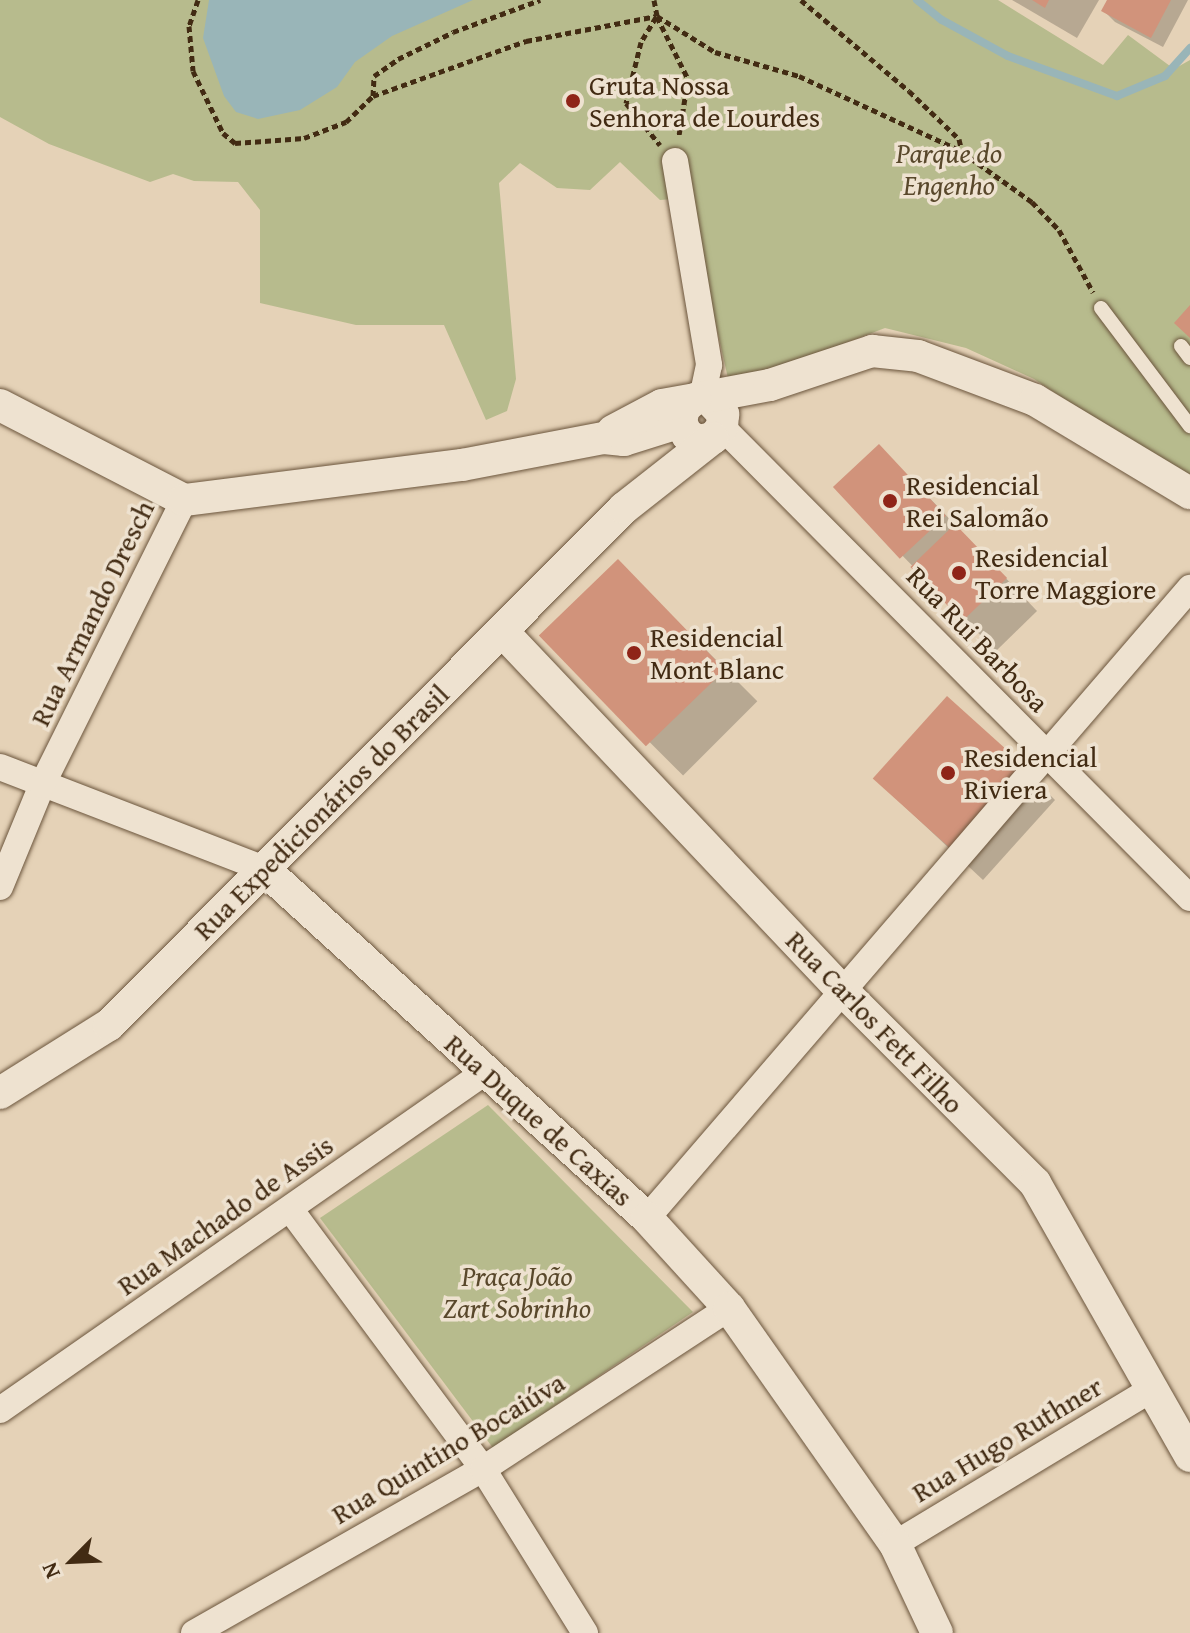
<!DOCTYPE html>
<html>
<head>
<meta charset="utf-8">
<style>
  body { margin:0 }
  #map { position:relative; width:1190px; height:1633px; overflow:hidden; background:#e5d2b7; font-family:"Gentium Book Plus",serif }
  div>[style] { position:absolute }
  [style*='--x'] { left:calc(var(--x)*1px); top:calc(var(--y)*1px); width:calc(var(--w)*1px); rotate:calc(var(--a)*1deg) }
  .green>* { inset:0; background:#b7bb8d }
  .water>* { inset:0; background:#99b5b8 }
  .shadow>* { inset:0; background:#0003; transform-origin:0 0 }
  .stream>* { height:8px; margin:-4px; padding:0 4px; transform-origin:4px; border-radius:4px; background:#99b5b8 }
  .building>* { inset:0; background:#d1937b; transform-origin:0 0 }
  .path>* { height:5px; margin-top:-2.5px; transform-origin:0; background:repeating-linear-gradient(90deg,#422b13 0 6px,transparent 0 10px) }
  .roads { filter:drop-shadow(0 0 2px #6b553c) drop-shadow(0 0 2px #6b553c) }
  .service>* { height:14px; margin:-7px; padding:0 7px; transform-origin:7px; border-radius:7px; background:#eee2d0 }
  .minor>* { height:26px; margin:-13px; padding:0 13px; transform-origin:13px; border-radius:13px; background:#eee2d0 }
  .tertiary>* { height:32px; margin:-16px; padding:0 16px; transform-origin:16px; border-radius:16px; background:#eee2d0 }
  .dots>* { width:22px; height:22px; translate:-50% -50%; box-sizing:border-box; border:4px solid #eee2d0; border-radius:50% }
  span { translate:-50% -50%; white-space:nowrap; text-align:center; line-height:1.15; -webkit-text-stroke:7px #eee2d0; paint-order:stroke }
  .poi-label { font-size:28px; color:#422b13 }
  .left { translate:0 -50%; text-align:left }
  .park-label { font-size:28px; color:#59482b; font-style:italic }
  .street-label { font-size:28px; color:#422b13 }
  .north { position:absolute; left:32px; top:1521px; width:80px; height:80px; -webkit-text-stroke:6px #eee2d0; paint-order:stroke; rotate:246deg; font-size:22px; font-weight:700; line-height:32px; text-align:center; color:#422b13 }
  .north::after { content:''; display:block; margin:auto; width:28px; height:36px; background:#422b13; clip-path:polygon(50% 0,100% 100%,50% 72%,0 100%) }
</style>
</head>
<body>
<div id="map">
  <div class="green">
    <div style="clip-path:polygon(0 0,998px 0,1103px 65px,1128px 35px,1174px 69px,1190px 60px,1190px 477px,1179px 475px,1034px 379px,966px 348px,885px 328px,730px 387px,687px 198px,660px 200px,620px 162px,590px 190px,557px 188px,520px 163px,499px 183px,516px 379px,507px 411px,486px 420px,444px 325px,356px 325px,260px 303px,260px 210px,238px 182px,194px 181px,173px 174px,150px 182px,49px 144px,0 117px)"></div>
    <div style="clip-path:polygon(488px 1105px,693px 1312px,493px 1448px,320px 1218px)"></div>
  </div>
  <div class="water">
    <div style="clip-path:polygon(209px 0,473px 0,392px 36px,355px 62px,337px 87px,300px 110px,258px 119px,236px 112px,224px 96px,203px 38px)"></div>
  </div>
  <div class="shadow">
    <div style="clip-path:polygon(1012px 0,1099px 0,1077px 38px)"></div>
    <div style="clip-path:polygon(1110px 0,1188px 0,1163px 47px,1115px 22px,1104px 11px)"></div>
    <div style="clip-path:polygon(836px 488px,921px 489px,1037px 611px,996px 651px)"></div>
    <div style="left:618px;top:562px;width:197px;height:105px;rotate:45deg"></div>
    <div style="clip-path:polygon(1023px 768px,1055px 800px,983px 880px,874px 778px)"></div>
  </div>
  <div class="stream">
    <div style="--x:917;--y:0;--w:32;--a:39"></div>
    <div style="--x:942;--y:20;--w:75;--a:28.6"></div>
    <div style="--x:1008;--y:56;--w:116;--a:20.2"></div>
    <div style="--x:1117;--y:96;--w:52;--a:-22.6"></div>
    <div style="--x:1165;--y:76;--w:38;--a:-48"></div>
  </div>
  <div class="building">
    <div style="clip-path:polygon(1032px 0,1049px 0,1045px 8px)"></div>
    <div style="clip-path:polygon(1107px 0,1171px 0,1151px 38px,1101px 11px)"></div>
    <div style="clip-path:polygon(1190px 305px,1190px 338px,1174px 323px)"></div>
    <div style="left:879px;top:444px;width:98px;height:63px;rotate:47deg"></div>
    <div style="left:955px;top:524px;width:75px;height:62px;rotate:46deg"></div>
    <div style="left:618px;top:559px;width:154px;height:110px;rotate:46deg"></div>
    <div style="left:947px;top:696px;width:105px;height:111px;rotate:42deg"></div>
  </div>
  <div class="path">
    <div style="--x:198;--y:0;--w:28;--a:109"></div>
    <div style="--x:189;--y:26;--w:45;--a:84.9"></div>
    <div style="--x:193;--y:71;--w:69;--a:64.2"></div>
    <div style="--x:223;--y:133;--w:16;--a:40"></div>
    <div style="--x:235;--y:143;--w:69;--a:-4.1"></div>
    <div style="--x:304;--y:138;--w:45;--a:-20.9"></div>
    <div style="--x:346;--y:122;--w:37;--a:-44"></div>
    <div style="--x:373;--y:96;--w:163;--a:-19.8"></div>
    <div style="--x:526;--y:41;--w:133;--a:-10.8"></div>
    <div style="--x:654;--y:0;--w:16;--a:79"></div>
    <div style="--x:657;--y:16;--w:68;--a:31.8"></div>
    <div style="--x:715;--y:52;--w:87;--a:15.9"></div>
    <div style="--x:799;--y:76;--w:179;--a:24.8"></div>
    <div style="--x:801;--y:0;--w:141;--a:40.1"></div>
    <div style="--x:909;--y:91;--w:69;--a:43.8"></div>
    <div style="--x:959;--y:139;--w:13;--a:77"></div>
    <div style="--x:962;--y:152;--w:86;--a:35.5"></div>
    <div style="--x:1032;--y:202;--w:39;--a:46"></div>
    <div style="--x:1059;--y:230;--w:71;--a:61.3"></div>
    <div style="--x:656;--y:17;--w:29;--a:121"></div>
    <div style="--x:641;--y:42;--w:63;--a:103.8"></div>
    <div style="--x:626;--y:103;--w:54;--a:51"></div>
    <div style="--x:657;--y:17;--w:69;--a:63.4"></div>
    <div style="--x:688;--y:79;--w:57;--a:99.1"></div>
    <div style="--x:373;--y:96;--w:20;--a:-87"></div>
    <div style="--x:374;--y:76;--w:29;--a:-35"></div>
    <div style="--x:398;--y:59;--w:61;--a:-26.1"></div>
    <div style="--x:453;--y:32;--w:93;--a:-20.2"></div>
  </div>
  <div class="roads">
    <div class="service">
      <div style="--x:1101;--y:308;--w:148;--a:53"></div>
      <div style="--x:1181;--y:346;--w:15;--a:53"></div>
    </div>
    <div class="minor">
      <div style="--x:675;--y:161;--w:207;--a:80.5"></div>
      <div style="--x:709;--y:365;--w:34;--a:102"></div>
      <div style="--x:722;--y:427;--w:664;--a:45.18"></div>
      <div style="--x:0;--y:767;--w:283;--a:21.1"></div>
      <div style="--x:0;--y:887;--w:110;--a:-67.6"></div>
      <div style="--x:42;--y:785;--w:318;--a:-63.5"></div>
      <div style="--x:290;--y:1209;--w:324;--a:53.4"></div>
      <div style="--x:483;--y:1469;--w:193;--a:58.1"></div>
      <div style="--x:647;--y:1218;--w:832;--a:-49.24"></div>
      <div style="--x:0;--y:1410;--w:591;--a:-34.87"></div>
      <div style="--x:895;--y:1544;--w:300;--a:-31.1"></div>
      <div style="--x:194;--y:1633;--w:332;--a:-29.6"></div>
      <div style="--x:483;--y:1469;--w:294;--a:-33.2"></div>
    </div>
    <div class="tertiary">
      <div style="--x:709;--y:399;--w:21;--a:47"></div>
      <div style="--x:723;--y:414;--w:13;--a:94"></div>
      <div style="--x:722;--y:427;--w:14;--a:129"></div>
      <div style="--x:713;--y:438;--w:14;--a:168"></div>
      <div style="--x:699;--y:441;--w:13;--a:-153"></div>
      <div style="--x:687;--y:435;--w:14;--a:-115"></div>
      <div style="--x:681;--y:422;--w:14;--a:-78"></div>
      <div style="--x:684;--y:408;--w:14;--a:-39"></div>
      <div style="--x:695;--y:399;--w:76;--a:-10.6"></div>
      <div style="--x:770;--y:385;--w:108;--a:-18.4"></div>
      <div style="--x:872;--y:351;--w:46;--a:6.2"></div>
      <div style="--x:918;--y:356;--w:125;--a:20.6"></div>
      <div style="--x:1035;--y:400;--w:181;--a:31"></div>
      <div style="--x:0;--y:405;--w:207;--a:27.3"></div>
      <div style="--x:184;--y:500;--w:280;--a:-7.2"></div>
      <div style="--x:462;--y:465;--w:145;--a:-10.8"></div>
      <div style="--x:604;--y:438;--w:20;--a:6"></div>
      <div style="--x:624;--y:440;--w:60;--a:-17.5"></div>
      <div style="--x:613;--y:431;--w:55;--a:-28"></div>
      <div style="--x:662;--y:405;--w:34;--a:-10"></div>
      <div style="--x:502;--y:631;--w:496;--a:46.6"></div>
      <div style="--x:843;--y:991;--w:272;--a:45"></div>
      <div style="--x:1035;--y:1183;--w:314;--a:60.4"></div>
      <div style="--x:264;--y:869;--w:518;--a:42.34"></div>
      <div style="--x:647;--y:1218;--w:122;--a:47.7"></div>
      <div style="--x:729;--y:1308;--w:289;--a:54.9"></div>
      <div style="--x:895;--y:1544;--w:98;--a:64.7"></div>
      <div style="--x:0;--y:1093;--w:128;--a:-32"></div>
      <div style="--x:109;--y:1025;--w:730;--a:-45.11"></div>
      <div style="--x:624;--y:508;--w:113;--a:-38.2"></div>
    </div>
  </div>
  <div class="dots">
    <div style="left:573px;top:101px;background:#8f2418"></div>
    <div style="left:890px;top:501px;background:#8f2418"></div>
    <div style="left:959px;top:573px;background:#8f2418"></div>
    <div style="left:634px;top:653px;background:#8f2418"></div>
    <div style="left:948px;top:773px;background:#8f2418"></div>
  </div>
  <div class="poi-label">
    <span class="left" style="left:589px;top:101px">Gruta Nossa<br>Senhora de Lourdes</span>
    <span class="left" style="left:906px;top:501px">Residencial<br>Rei Salomão</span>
    <span class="left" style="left:975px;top:573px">Residencial<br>Torre Maggiore</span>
    <span class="left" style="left:650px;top:653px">Residencial<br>Mont Blanc</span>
    <span class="left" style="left:964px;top:773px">Residencial<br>Riviera</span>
  </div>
  <div class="park-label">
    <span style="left:949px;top:169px">Parque do<br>Engenho</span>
    <span style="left:517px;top:1292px">Praça João<br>Zart Sobrinho</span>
  </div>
  <div class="street-label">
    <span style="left:92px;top:613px;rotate:-64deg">Rua Armando Dresch</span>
    <span style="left:978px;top:639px;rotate:46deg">Rua Rui Barbosa</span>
    <span style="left:321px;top:812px;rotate:-45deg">Rua Expedicionários do Brasil</span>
    <span style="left:875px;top:1022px;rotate:46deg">Rua Carlos Fett Filho</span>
    <span style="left:539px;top:1120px;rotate:42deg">Rua Duque de Caxias</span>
    <span style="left:225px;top:1215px;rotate:-35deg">Rua Machado de Assis</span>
    <span style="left:1007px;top:1439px;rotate:-31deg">Rua Hugo Ruthner</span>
    <span style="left:448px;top:1448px;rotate:-31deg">Rua Quintino Bocaiúva</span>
  </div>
  <div class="north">N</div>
</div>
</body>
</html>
